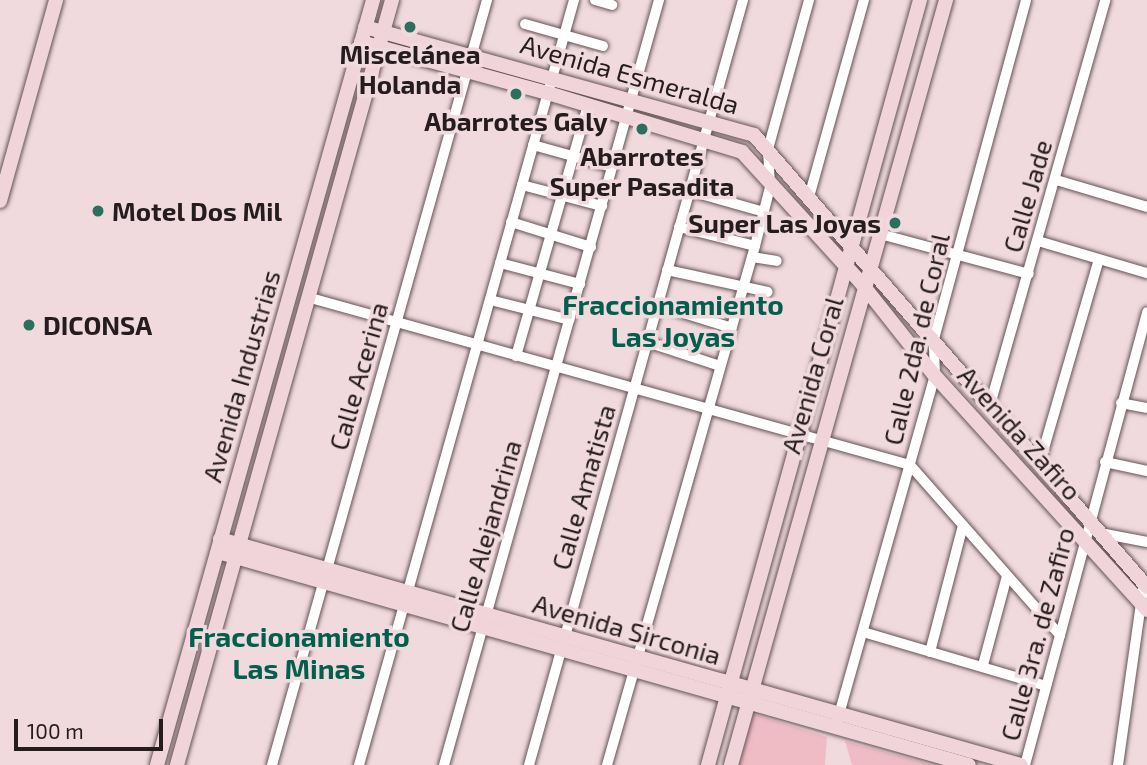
<!DOCTYPE html>
<html>
<head>
<meta charset="utf-8">
<style>
  body { margin:0 }
  #map { position:relative; width:1147px; height:765px; overflow:hidden; background:#f0dade; font-family:"Exo 2",sans-serif }
  div>[style] { position:absolute }
  [style*='--x'] { left:calc(var(--x)*1px); top:calc(var(--y)*1px); width:calc(var(--w)*1px); rotate:calc(var(--a)*1deg) }
  .green>* { inset:0; background:#efbcc5 }
  .roads { filter:drop-shadow(0 0 2px #655356) drop-shadow(0 0 2px #655356) }
  .street>* { height:10px; margin:-5px; padding:0 5px; transform-origin:5px; border-radius:5px; background:#fff }
  .secondary>* { height:14px; margin:-7px; padding:0 7px; transform-origin:7px; border-radius:7px; background:#f0d4da }
  .dots>* { width:19px; height:19px; translate:-50% -50%; box-sizing:border-box; border:4px solid #f0dade; border-radius:50% }
  span { translate:-50% -50%; white-space:nowrap; text-align:center; line-height:1.15; -webkit-text-stroke:7px #f0dade; paint-order:stroke }
  .poi-label { font-size:26px; color:#241c1e; font-weight:700 }
  .left { translate:0 -50%; text-align:left }
  .right { translate:-100% -50%; text-align:right }
  .street-label { font-size:26px; color:#241c1e }
  .neighbourhood-label { font-size:28px; color:#025e4d; font-weight:700 }
  .scale { position:absolute; left:14px; top:719px; width:149px; height:32px; box-sizing:border-box; border:4px solid #241c1e; border-top:0; padding-left:9px; font-size:21px; line-height:24px; white-space:nowrap; color:#241c1e; -webkit-text-stroke:5px #f0dade; paint-order:stroke }
</style>
</head>
<body>
<div id="map">
  <div class="green">
    <div style="clip-path:polygon(753px 714px,827px 737px,825px 765px,739px 765px)"></div>
    <div style="clip-path:polygon(845px 741px,932px 765px,852px 765px)"></div>
  </div>
  <div class="roads">
    <div class="street">
      <div style="--x:595;--y:0;--w:18;--a:16"></div>
      <div style="--x:525;--y:24;--w:81;--a:15.8"></div>
      <div style="--x:533;--y:145;--w:82;--a:15.6"></div>
      <div style="--x:1056;--y:180;--w:95;--a:16.5"></div>
      <div style="--x:522;--y:185;--w:83;--a:14.7"></div>
      <div style="--x:690;--y:191;--w:77;--a:15.8"></div>
      <div style="--x:809;--y:197;--w:205;--a:-74.4"></div>
      <div style="--x:511;--y:222;--w:84;--a:17.4"></div>
      <div style="--x:679;--y:227;--w:78;--a:14"></div>
      <div style="--x:880;--y:234;--w:154;--a:15"></div>
      <div style="--x:1038;--y:241;--w:114;--a:16.4"></div>
      <div style="--x:752;--y:257;--w:25;--a:9"></div>
      <div style="--x:500;--y:263;--w:83;--a:14.7"></div>
      <div style="--x:667;--y:270;--w:103;--a:12.3"></div>
      <div style="--x:307;--y:297;--w:626;--a:15.57"></div>
      <div style="--x:910;--y:465;--w:227;--a:48.6"></div>
      <div style="--x:490;--y:300;--w:82;--a:14"></div>
      <div style="--x:658;--y:305;--w:77;--a:17.3"></div>
      <div style="--x:647;--y:342;--w:77;--a:18.2"></div>
      <div style="--x:516;--y:356;--w:261;--a:-74"></div>
      <div style="--x:1121;--y:403;--w:26;--a:11"></div>
      <div style="--x:990;--y:405;--w:421;--a:-74.1"></div>
      <div style="--x:1040;--y:462;--w:211;--a:-73.8"></div>
      <div style="--x:1105;--y:462;--w:43;--a:12.1"></div>
      <div style="--x:1100;--y:533;--w:48;--a:10.8"></div>
      <div style="--x:863;--y:632;--w:191;--a:16.4"></div>
      <div style="--x:930;--y:652;--w:131;--a:-75.4"></div>
      <div style="--x:983;--y:665;--w:92;--a:-74.9"></div>
      <div style="--x:838;--y:718;--w:355;--a:-74.2"></div>
      <div style="--x:935;--y:376;--w:37;--a:-92"></div>
      <div style="--x:934;--y:339;--w:351;--a:-74.8"></div>
      <div style="--x:272;--y:765;--w:795;--a:-74.3"></div>
      <div style="--x:359;--y:765;--w:795;--a:-74.3"></div>
      <div style="--x:444;--y:765;--w:795;--a:-74.3"></div>
      <div style="--x:529;--y:765;--w:794;--a:-74.37"></div>
      <div style="--x:607;--y:765;--w:540;--a:-74.08"></div>
      <div style="--x:755;--y:246;--w:61;--a:-75.7"></div>
      <div style="--x:770;--y:187;--w:38;--a:-93"></div>
      <div style="--x:768;--y:149;--w:155;--a:-74.6"></div>
      <div style="--x:1025;--y:765;--w:469;--a:-74.9"></div>
      <div style="--x:1118;--y:765;--w:184;--a:-81.9"></div>
    </div>
    <div class="secondary">
      <div style="--x:365;--y:27;--w:404;--a:15.5"></div>
      <div style="--x:754;--y:135;--w:599;--a:48.99"></div>
      <div style="--x:361;--y:42;--w:194;--a:15.3"></div>
      <div style="--x:548;--y:93;--w:203;--a:16.9"></div>
      <div style="--x:742;--y:152;--w:178;--a:47.7"></div>
      <div style="--x:862;--y:284;--w:117;--a:51.6"></div>
      <div style="--x:935;--y:376;--w:316;--a:47.8"></div>
      <div style="--x:0;--y:201;--w:209;--a:-74.4"></div>
      <div style="--x:220;--y:539;--w:832;--a:15.76"></div>
      <div style="--x:225;--y:554;--w:773;--a:15.83"></div>
      <div style="--x:157;--y:765;--w:795;--a:-74.23"></div>
      <div style="--x:177;--y:765;--w:795;--a:-74.3"></div>
      <div style="--x:708;--y:765;--w:794;--a:-74.51"></div>
      <div style="--x:731;--y:765;--w:795;--a:-74.3"></div>
    </div>
  </div>
  <div class="dots">
    <div style="left:410px;top:27px;background:#2c6f5f"></div>
    <div style="left:516px;top:94px;background:#2c6f5f"></div>
    <div style="left:642px;top:129px;background:#2c6f5f"></div>
    <div style="left:98px;top:211px;background:#2c6f5f"></div>
    <div style="left:895px;top:223px;background:#2c6f5f"></div>
    <div style="left:29px;top:325px;background:#2c6f5f"></div>
  </div>
  <div class="poi-label">
    <span style="left:410px;top:69px">Miscelánea<br>Holanda</span>
    <span style="left:516px;top:121px">Abarrotes Galy</span>
    <span style="left:642px;top:171px">Abarrotes<br>Super Pasadita</span>
    <span class="left" style="left:112px;top:211px">Motel Dos Mil</span>
    <span class="right" style="left:881px;top:223px">Super Las Joyas</span>
    <span class="left" style="left:43px;top:325px">DICONSA</span>
  </div>
  <div class="street-label">
    <span style="left:630px;top:74px;rotate:16deg">Avenida Esmeralda</span>
    <span style="left:1027px;top:196px;rotate:-74deg">Calle Jade</span>
    <span style="left:916px;top:339px;rotate:-77deg">Calle 2da. de Coral</span>
    <span style="left:812px;top:375px;rotate:-74deg">Avenida Coral</span>
    <span style="left:241px;top:376px;rotate:-74deg">Avenida Industrias</span>
    <span style="left:358px;top:376px;rotate:-74deg">Calle Acerina</span>
    <span style="left:1020px;top:433px;rotate:48deg">Avenida Zafiro</span>
    <span style="left:583px;top:487px;rotate:-74deg">Calle Amatista</span>
    <span style="left:485px;top:536px;rotate:-74deg">Calle Alejandrina</span>
    <span style="left:627px;top:629px;rotate:16deg">Avenida Sirconia</span>
    <span style="left:1037px;top:634px;rotate:-75deg">Calle 3ra. de Zafiro</span>
  </div>
  <div class="neighbourhood-label">
    <span style="left:673px;top:320px">Fraccionamiento<br>Las Joyas</span>
    <span style="left:299px;top:652px">Fraccionamiento<br>Las Minas</span>
  </div>
  <div class="scale">100 m</div>
</div>
</body>
</html>
